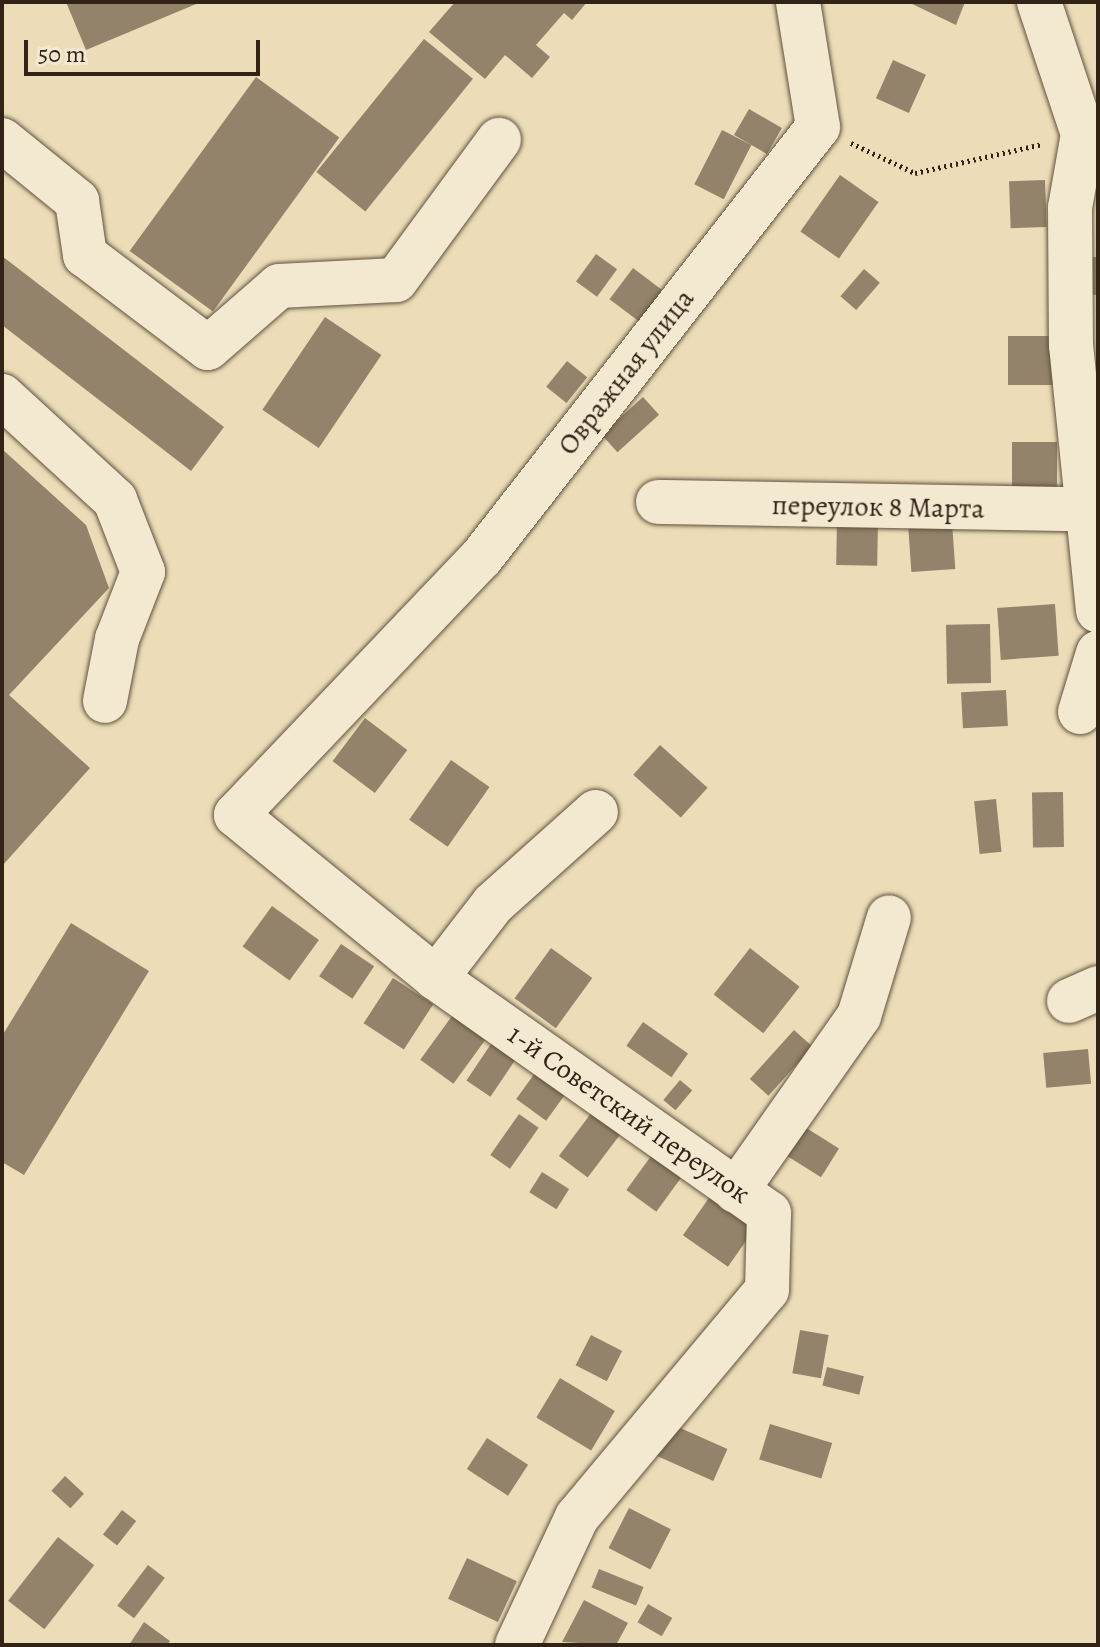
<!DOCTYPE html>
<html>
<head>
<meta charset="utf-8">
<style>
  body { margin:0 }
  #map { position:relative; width:1100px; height:1647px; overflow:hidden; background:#ecddb8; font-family:Alegreya,serif }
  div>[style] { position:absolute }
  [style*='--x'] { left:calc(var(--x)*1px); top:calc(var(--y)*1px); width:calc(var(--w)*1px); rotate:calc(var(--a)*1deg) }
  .building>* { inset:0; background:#93836a; transform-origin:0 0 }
  .path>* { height:5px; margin-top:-2.5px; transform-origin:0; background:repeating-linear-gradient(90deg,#332216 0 2px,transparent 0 6px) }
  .roads { filter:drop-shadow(0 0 2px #61513e) drop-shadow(0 0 2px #61513e) }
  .minor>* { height:44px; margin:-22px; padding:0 22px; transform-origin:22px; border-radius:22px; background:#f3e9d1 }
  span { translate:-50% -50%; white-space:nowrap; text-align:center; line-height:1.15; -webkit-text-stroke:7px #f3e9d1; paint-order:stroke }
  .street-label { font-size:28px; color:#332216 }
  .frame { position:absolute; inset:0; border:4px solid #332216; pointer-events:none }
  .scale { position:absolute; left:24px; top:40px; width:236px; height:36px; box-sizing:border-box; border:4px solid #332216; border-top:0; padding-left:10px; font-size:24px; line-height:28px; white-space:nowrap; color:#332216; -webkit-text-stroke:6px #f3e9d1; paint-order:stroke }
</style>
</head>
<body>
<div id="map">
  <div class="building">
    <div style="clip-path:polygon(66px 2px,201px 2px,86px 50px)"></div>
    <div style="clip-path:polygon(455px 2px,587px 2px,572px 20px,564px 13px,536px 45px,550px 57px,532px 78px,505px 55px,485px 79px,429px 32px)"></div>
    <div style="clip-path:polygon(908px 2px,965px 2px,956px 25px)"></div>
    <div style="left:424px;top:39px;width:63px;height:171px;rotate:39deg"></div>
    <div style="left:893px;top:60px;width:36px;height:42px;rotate:24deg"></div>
    <div style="left:256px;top:77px;width:103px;height:215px;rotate:36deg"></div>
    <div style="left:749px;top:109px;width:38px;height:30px;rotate:30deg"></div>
    <div style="left:722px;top:130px;width:33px;height:61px;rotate:27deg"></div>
    <div style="left:840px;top:175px;width:47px;height:69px;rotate:35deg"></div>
    <div style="left:1045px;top:180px;width:47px;height:36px;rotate:88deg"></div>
    <div style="left:596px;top:254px;width:26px;height:34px;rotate:36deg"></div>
    <div style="clip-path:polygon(2px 256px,224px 427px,191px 471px,2px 325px)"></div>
    <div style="left:1098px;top:257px;width:38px;height:10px;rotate:90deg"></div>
    <div style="left:633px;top:268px;width:43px;height:39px;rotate:37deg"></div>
    <div style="left:864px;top:269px;width:21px;height:36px;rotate:41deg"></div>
    <div style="left:325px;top:317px;width:68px;height:112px;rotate:34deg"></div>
    <div style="left:1008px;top:336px;width:47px;height:49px"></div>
    <div style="left:567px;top:361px;width:26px;height:33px;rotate:39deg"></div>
    <div style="left:643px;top:397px;width:24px;height:56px;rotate:48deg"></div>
    <div style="left:1012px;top:442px;width:45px;height:53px"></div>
    <div style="clip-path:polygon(2px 449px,86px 525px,109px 588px,9px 695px,90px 768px,2px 866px)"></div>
    <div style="left:837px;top:519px;width:41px;height:46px;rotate:1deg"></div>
    <div style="left:952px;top:522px;width:47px;height:44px;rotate:86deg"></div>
    <div style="left:1055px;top:604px;width:52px;height:58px;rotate:86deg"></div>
    <div style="left:990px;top:624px;width:59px;height:44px;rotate:89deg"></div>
    <div style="left:1006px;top:690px;width:36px;height:45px;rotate:87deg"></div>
    <div style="left:365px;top:718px;width:53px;height:54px;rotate:37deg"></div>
    <div style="left:660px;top:745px;width:64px;height:40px;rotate:42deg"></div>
    <div style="left:451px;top:760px;width:47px;height:73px;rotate:35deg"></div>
    <div style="left:1063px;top:792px;width:55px;height:31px;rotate:89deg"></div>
    <div style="left:996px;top:799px;width:53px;height:22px;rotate:84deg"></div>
    <div style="left:272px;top:906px;width:58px;height:50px;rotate:36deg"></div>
    <div style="clip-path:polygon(71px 923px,149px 971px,24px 1175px,2px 1162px,2px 1036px)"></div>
    <div style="left:341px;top:944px;width:40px;height:39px;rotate:34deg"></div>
    <div style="left:551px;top:948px;width:51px;height:62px;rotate:36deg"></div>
    <div style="left:750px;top:948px;width:63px;height:59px;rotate:38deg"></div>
    <div style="left:393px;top:978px;width:48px;height:54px;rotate:33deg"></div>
    <div style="left:452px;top:1016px;width:41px;height:54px;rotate:36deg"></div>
    <div style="left:643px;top:1022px;width:55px;height:29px;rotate:35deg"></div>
    <div style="left:794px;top:1030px;width:25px;height:66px;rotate:42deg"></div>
    <div style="left:491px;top:1044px;width:29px;height:44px;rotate:34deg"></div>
    <div style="left:1088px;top:1049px;width:35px;height:45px;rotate:85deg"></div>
    <div style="left:535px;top:1073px;width:37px;height:32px;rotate:36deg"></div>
    <div style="left:680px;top:1080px;width:16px;height:26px;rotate:40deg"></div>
    <div style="left:592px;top:1112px;width:36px;height:55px;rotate:37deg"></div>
    <div style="left:519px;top:1114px;width:24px;height:50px;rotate:35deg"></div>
    <div style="left:800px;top:1124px;width:46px;height:34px;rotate:32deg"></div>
    <div style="left:654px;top:1152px;width:37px;height:47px;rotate:36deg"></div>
    <div style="left:542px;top:1172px;width:32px;height:24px;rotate:32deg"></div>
    <div style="left:711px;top:1195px;width:55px;height:49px;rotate:35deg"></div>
    <div style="left:800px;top:1330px;width:29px;height:44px;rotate:10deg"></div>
    <div style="left:591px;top:1335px;width:35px;height:34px;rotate:27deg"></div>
    <div style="left:827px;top:1367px;width:38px;height:19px;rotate:14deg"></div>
    <div style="left:560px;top:1378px;width:64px;height:46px;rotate:31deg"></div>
    <div style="left:669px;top:1423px;width:64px;height:35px;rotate:24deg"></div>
    <div style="left:770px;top:1424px;width:65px;height:37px;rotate:17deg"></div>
    <div style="left:487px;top:1438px;width:49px;height:37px;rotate:33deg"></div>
    <div style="left:65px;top:1476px;width:26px;height:20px;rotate:43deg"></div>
    <div style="left:629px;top:1508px;width:47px;height:45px;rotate:27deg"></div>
    <div style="left:122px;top:1510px;width:18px;height:31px;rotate:38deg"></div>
    <div style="left:58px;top:1537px;width:46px;height:81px;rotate:38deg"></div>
    <div style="left:467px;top:1558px;width:55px;height:45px;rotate:25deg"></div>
    <div style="left:148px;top:1565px;width:21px;height:51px;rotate:37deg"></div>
    <div style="left:599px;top:1569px;width:48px;height:20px;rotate:22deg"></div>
    <div style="clip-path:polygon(584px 1600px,628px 1623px,616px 1645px,562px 1642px)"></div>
    <div style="left:648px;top:1604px;width:28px;height:21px;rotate:30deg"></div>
    <div style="clip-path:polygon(144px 1622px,170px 1641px,167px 1645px,129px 1645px)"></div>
  </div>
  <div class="path">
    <div style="--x:851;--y:143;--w:71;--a:25.1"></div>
    <div style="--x:915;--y:173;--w:131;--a:-12.8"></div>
  </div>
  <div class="roads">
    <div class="minor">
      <div style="--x:1039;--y:2;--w:139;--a:71.6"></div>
      <div style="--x:1083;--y:134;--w:75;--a:100"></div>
      <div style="--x:1070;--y:208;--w:137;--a:89.6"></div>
      <div style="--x:1071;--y:345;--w:267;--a:84.2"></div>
      <div style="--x:2;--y:140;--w:97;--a:39.1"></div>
      <div style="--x:77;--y:201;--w:55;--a:81.6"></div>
      <div style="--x:85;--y:255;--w:154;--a:37.1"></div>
      <div style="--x:208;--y:348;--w:94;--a:-41.1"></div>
      <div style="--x:279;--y:286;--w:117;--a:-2.9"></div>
      <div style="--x:396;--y:280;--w:174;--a:-53.7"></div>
      <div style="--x:2;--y:396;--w:154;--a:42.6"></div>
      <div style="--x:115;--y:500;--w:77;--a:68.7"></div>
      <div style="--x:143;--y:572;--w:72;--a:111.2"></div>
      <div style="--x:117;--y:639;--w:63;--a:101"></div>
      <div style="--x:658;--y:502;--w:440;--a:1"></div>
      <div style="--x:1080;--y:712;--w:62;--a:-73"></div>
      <div style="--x:436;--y:978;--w:93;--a:-52.4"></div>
      <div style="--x:493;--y:904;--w:138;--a:-41.8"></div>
      <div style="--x:1069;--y:1001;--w:32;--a:-24"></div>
      <div style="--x:736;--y:1191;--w:214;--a:-54.9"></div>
      <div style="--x:859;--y:1016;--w:103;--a:-73.1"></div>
      <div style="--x:517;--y:1645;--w:141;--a:-64.9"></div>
      <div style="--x:577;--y:1517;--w:296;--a:-50.1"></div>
      <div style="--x:767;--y:1290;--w:77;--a:-88.5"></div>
      <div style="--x:769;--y:1213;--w:408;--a:-144.8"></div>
      <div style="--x:436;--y:978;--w:258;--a:-140.8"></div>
      <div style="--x:236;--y:815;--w:355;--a:-46.4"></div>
      <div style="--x:481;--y:558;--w:547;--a:-51.98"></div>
      <div style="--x:818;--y:127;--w:127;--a:-99.1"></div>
    </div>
  </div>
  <div class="street-label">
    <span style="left:626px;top:372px;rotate:-52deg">Овражная улица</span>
    <span style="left:878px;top:507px;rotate:1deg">переулок 8 Марта</span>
    <span style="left:629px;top:1114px;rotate:35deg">1-й Советский переулок</span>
  </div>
  <div class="frame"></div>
  <div class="scale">50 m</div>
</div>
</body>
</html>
